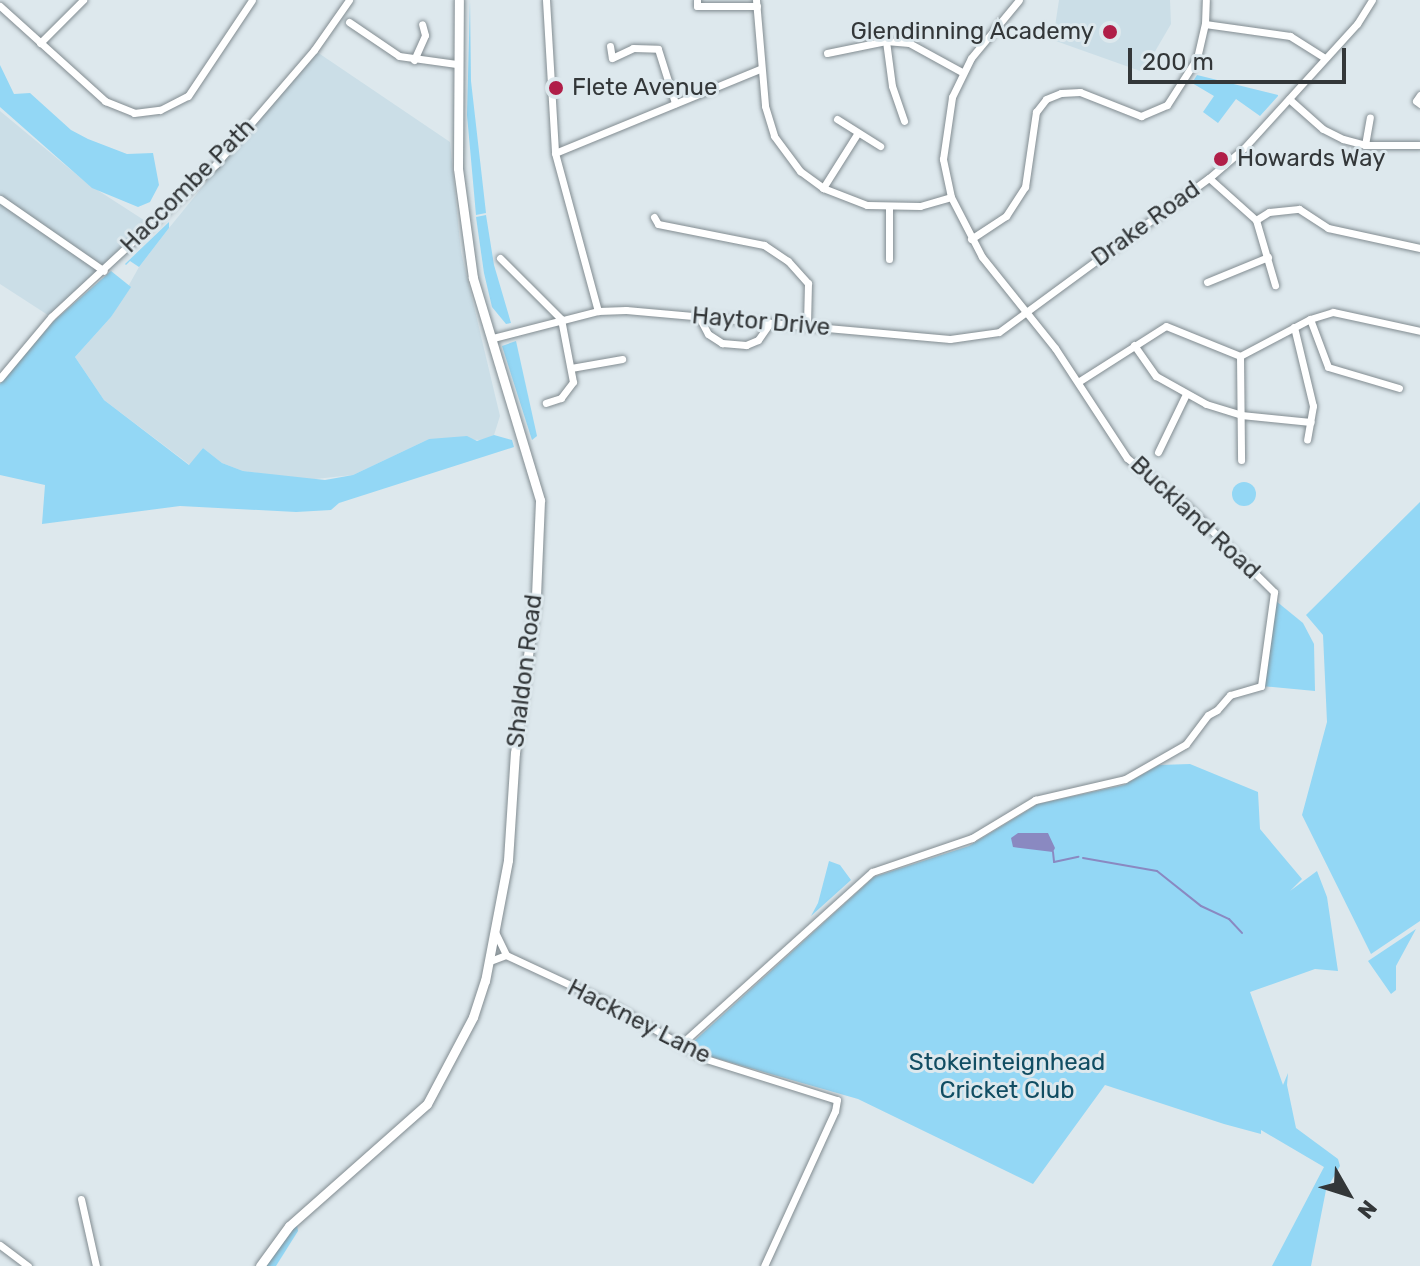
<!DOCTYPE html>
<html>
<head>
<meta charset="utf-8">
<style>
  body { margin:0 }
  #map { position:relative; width:1420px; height:1266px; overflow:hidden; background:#dde8ed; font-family:Rubik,sans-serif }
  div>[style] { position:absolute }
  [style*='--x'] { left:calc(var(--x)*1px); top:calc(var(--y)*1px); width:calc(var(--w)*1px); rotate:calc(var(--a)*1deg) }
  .built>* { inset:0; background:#cbdee7 }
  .green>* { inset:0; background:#93d7f5 }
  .round { border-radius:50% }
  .water>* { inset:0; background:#8a89c1 }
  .stream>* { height:2px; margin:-1px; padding:0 1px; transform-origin:1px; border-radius:1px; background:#8a89c1 }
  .roads { filter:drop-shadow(0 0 2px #828c91) drop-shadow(0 0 2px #828c91) }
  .minor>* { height:7px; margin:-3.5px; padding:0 3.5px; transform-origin:3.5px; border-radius:3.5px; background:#fff }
  .tertiary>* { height:9px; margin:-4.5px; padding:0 4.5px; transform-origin:4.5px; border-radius:4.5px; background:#fff }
  .dots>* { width:22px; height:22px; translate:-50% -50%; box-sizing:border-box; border:4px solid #dde8ed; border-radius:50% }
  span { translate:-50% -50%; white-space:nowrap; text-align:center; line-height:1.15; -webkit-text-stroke:6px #dde8ed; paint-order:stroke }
  .poi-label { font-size:24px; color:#333739 }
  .right { translate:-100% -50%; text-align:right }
  .left { translate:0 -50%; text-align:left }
  .street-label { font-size:24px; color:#333739 }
  .park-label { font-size:24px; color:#114d62 }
  .north { position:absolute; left:1308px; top:1154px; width:80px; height:80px; -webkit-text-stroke:6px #dde8ed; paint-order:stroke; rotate:129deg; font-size:22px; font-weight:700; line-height:32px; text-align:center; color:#333739 }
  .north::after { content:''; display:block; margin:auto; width:28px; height:36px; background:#333739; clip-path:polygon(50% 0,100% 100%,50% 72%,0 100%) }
  .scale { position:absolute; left:1128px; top:48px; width:218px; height:36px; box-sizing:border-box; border:4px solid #333739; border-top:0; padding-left:10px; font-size:24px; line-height:28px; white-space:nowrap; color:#333739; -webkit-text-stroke:6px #dde8ed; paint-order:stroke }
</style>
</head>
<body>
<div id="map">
  <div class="built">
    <div style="clip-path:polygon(1059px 0,1170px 0,1171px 24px,1143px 72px,1053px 40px)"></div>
    <div style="clip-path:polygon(314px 50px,450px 142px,461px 252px,500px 416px,494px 435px,485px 440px,429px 439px,353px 475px,306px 480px,243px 471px,222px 463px,203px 448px,190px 465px,104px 400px,75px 357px,111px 317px,139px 267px,169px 228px)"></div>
    <div style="clip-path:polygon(0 111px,88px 184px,150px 224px,51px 317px,0 284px)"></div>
  </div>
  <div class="green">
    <div style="clip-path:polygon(470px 0,471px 81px,486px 213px,476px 215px,467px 115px)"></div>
    <div style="clip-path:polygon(0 65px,14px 94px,30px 93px,71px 130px,88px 139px,127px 154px,153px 153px,159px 185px,150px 202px,138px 207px,92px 188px,0 107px)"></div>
    <div style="clip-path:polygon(1197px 75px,1278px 95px,1278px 96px,1260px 116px,1236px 99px,1218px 123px,1203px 112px,1214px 96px,1192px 83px)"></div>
    <div style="clip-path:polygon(486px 215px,494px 265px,511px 323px,506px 324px,492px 307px,484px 273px,476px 217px)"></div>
    <div style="clip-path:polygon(169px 222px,169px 228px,139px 267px,130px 261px,126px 265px,125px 264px)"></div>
    <div style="clip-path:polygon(111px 271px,131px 287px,111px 317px,75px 357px,104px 400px,189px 465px,203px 448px,222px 463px,243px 471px,325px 480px,353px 475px,429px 439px,467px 436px,477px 441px,494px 435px,512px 440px,514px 447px,339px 503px,331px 510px,296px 512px,180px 506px,42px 524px,45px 485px,0 475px,0 384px,54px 321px)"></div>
    <div style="clip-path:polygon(516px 341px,537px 436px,532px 440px,502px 346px)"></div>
    <div class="round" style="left:1232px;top:482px;width:24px;height:24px"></div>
    <div style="clip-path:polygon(1420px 502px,1420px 921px,1371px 954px,1302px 815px,1327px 722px,1323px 635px,1306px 615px)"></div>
    <div style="clip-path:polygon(1276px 601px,1303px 623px,1314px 644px,1315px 691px,1261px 686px)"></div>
    <div style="clip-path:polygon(1190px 764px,1258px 792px,1260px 829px,1302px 879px,1290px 891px,1317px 871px,1327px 897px,1338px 971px,1315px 969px,1250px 992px,1283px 1085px,1288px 1073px,1287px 1085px,1296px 1128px,1338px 1159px,1340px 1166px,1326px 1190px,1311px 1266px,1272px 1266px,1324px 1167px,1261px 1130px,1261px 1134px,1224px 1124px,1105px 1085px,1033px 1184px,858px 1099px,712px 1057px,692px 1043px,874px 877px,969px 846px,1038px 804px,1124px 785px,1159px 765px)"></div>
    <div style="clip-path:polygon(829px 861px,840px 865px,851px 880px,811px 916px,818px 903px)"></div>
    <div style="clip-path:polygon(1416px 929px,1396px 966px,1396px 990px,1391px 994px,1368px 961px)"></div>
    <div style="clip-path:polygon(297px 1225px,298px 1231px,276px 1266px,264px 1266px)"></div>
  </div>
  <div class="water">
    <div style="clip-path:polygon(1018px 833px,1048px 833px,1055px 848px,1053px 852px,1013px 847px,1011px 838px)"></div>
  </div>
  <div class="stream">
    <div style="--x:1053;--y:852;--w:10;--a:84"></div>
    <div style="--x:1054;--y:862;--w:25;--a:-12"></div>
    <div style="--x:1083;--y:858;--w:75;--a:10"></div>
    <div style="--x:1157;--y:871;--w:56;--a:38.5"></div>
    <div style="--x:1201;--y:906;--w:31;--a:25"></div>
    <div style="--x:1229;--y:919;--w:19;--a:47"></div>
  </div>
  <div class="roads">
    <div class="minor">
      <div style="--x:546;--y:0;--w:153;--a:86.6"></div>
      <div style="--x:555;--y:153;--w:164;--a:74.8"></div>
      <div style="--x:697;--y:0;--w:6;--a:90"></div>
      <div style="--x:697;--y:6;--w:60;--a:0"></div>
      <div style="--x:756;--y:0;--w:106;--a:85.1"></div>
      <div style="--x:765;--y:106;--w:31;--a:73"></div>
      <div style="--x:774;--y:136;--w:44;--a:53.4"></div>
      <div style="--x:800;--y:171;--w:29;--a:36"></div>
      <div style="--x:823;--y:188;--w:47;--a:21.1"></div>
      <div style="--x:867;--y:205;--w:53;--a:1.1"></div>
      <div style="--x:920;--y:206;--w:32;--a:-16"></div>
      <div style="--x:0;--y:6;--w:142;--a:42.1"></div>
      <div style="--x:105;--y:101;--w:31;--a:22"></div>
      <div style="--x:134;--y:113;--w:26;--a:-7"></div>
      <div style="--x:160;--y:110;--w:31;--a:-27"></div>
      <div style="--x:188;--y:96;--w:115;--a:-56.3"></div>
      <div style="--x:349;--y:22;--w:60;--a:34.2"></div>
      <div style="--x:399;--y:56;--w:58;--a:8"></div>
      <div style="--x:1205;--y:24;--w:86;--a:8"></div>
      <div style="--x:1290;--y:36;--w:41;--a:32.2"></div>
      <div style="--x:886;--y:41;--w:45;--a:82.4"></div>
      <div style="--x:892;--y:86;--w:37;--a:71"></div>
      <div style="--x:40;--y:43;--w:61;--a:-45"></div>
      <div style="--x:610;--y:46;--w:12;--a:81"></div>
      <div style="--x:612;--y:58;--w:23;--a:-25"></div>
      <div style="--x:633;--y:48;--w:25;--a:2"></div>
      <div style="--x:658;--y:49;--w:57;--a:72.5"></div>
      <div style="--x:827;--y:53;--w:60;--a:-11.5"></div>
      <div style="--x:886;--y:41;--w:23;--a:5"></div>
      <div style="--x:909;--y:43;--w:60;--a:28.7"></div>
      <div style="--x:414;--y:60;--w:27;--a:-66"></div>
      <div style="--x:425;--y:35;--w:11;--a:-105"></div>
      <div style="--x:1420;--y:95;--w:7;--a:124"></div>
      <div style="--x:1416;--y:101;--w:5;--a:37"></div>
      <div style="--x:1289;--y:99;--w:45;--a:41.4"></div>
      <div style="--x:1323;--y:129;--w:22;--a:27"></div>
      <div style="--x:1343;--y:139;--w:23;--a:15"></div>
      <div style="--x:1365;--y:145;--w:55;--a:0"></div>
      <div style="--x:837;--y:119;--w:51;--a:32.1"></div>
      <div style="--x:1365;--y:145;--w:28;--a:-80"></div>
      <div style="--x:555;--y:153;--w:222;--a:-22.3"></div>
      <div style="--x:1209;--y:178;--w:63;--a:41.8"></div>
      <div style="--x:1256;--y:220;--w:15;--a:-32"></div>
      <div style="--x:1269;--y:212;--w:30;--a:-6"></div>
      <div style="--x:1299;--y:209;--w:35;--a:33"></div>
      <div style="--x:1328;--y:228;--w:94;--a:12.3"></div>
      <div style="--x:823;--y:188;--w:64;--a:-57.8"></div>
      <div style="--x:0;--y:199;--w:126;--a:34.7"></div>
      <div style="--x:654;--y:217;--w:8;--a:60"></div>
      <div style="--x:658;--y:224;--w:108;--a:11.2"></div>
      <div style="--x:764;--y:245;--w:29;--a:34"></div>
      <div style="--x:788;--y:261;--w:30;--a:48"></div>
      <div style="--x:808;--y:283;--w:41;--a:91.4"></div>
      <div style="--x:1256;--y:220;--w:68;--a:73.7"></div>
      <div style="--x:971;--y:239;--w:42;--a:-33.3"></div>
      <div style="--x:1006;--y:216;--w:35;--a:-57"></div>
      <div style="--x:1025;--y:187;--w:76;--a:-81.7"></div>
      <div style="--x:1036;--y:112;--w:16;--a:-52"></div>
      <div style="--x:1046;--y:99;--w:16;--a:-22"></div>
      <div style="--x:1061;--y:93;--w:19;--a:-3"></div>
      <div style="--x:1080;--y:92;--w:66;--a:21.5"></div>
      <div style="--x:1141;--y:116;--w:28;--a:-23"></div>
      <div style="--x:1167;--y:105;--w:56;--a:-57.4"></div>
      <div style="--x:1197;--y:58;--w:35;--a:-77"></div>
      <div style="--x:1205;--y:24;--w:24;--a:-88"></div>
      <div style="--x:500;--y:258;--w:86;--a:45"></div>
      <div style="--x:561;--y:319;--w:64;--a:79.2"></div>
      <div style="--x:573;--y:382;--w:20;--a:127"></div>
      <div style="--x:561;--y:398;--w:16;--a:162"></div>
      <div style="--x:889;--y:259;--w:51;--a:-90"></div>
      <div style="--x:1207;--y:282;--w:66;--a:-22.3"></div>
      <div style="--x:699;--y:317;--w:19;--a:62"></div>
      <div style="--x:708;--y:334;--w:17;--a:33"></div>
      <div style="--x:722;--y:343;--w:24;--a:5"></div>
      <div style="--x:746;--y:345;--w:13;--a:-23"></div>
      <div style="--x:758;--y:340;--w:21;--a:-55"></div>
      <div style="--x:1310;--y:319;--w:51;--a:69.4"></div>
      <div style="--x:1328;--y:367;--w:74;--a:16.5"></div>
      <div style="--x:1294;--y:327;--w:81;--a:76.5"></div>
      <div style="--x:1313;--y:406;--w:34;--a:100"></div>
      <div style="--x:493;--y:338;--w:108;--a:-14.4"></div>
      <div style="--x:598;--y:311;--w:28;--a:-2"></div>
      <div style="--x:626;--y:310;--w:325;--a:5.1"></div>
      <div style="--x:950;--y:339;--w:49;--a:-8.1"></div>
      <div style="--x:999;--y:332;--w:260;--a:-36.3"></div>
      <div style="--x:1209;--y:178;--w:46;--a:-40.6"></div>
      <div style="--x:1244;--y:148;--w:168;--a:-47.7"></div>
      <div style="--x:1357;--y:24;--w:28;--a:-58"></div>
      <div style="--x:1134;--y:345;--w:38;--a:55"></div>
      <div style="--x:1156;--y:376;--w:57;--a:29.2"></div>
      <div style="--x:1206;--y:404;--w:37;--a:17"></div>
      <div style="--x:1241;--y:415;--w:70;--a:5.7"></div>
      <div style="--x:1240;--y:356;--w:104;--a:89.4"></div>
      <div style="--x:571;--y:368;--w:52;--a:-10"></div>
      <div style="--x:0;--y:378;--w:80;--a:-50.1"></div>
      <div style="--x:51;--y:317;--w:225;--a:-42.8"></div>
      <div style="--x:216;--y:164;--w:150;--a:-49.3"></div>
      <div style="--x:314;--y:50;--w:61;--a:-55"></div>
      <div style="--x:1078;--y:382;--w:104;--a:-32.5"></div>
      <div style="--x:1166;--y:326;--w:80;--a:22.1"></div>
      <div style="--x:1240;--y:356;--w:79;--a:-27.9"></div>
      <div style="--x:1310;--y:319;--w:24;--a:-17"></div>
      <div style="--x:1333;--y:312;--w:89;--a:12.3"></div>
      <div style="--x:1158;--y:452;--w:64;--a:-64.2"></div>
      <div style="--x:495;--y:932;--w:25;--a:64"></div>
      <div style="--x:490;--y:961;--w:17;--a:-21"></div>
      <div style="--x:506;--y:955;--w:114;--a:25"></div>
      <div style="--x:609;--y:1003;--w:112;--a:30"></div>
      <div style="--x:706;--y:1059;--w:137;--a:17.4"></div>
      <div style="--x:837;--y:1100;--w:11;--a:100"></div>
      <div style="--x:835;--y:1111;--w:170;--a:114.6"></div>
      <div style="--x:681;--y:1044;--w:257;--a:-42"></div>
      <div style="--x:872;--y:872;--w:106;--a:-18.8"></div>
      <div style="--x:972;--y:838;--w:74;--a:-31.1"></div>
      <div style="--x:1035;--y:800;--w:92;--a:-13.1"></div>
      <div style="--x:1125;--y:779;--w:70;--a:-29.8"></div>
      <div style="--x:1186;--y:744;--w:36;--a:-53"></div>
      <div style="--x:1208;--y:715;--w:10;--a:-29"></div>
      <div style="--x:1217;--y:710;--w:20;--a:-49"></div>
      <div style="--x:1230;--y:695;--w:32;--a:-16"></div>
      <div style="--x:1261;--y:686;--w:95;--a:-82.1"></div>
      <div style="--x:1274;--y:592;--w:124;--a:-135.3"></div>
      <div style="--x:1186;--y:505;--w:75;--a:-141.5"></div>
      <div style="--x:1127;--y:458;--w:131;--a:-123.2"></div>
      <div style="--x:1055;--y:348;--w:117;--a:-128.7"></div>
      <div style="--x:982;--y:257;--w:68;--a:-117.3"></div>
      <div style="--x:951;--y:197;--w:39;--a:-102"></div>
      <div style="--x:943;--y:159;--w:63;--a:-81.7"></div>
      <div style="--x:952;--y:97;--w:43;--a:-64"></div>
      <div style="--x:971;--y:58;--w:75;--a:-50.4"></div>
      <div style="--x:81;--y:1199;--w:69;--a:77.4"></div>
      <div style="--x:0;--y:1245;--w:35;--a:37"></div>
    </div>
    <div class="tertiary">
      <div style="--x:260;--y:1266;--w:49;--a:-54.1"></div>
      <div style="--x:289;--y:1226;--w:184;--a:-41.5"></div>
      <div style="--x:427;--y:1104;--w:98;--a:-62.1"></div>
      <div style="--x:473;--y:1017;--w:38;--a:-72"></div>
      <div style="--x:485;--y:981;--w:123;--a:-79.2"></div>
      <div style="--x:508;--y:860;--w:107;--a:-86.3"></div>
      <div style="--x:515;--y:753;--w:158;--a:-82.4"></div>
      <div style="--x:536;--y:596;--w:96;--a:-87.6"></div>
      <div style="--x:540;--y:500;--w:232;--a:-106.8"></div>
      <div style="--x:473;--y:278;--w:111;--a:-97.8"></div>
      <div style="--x:458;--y:168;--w:168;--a:-89.7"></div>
    </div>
  </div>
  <div class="dots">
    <div style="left:1110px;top:32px;background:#b01e48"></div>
    <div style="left:556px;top:88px;background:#b01e48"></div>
    <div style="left:1221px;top:159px;background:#b01e48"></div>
  </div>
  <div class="poi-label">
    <span class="right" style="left:1094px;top:32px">Glendinning Academy</span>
    <span class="left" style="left:572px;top:88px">Flete Avenue</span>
    <span class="left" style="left:1237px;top:159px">Howards Way</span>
  </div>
  <div class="street-label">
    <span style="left:188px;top:186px;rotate:-45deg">Haccombe Path</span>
    <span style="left:1146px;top:224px;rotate:-36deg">Drake Road</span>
    <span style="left:761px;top:322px;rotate:5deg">Haytor Drive</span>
    <span style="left:1195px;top:518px;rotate:43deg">Buckland Road</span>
    <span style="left:525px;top:671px;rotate:-83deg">Shaldon Road</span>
    <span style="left:639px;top:1022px;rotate:27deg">Hackney Lane</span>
  </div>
  <div class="park-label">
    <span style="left:1007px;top:1077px">Stokeinteignhead<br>Cricket Club</span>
  </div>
  <div class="north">N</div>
  <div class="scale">200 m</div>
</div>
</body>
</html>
